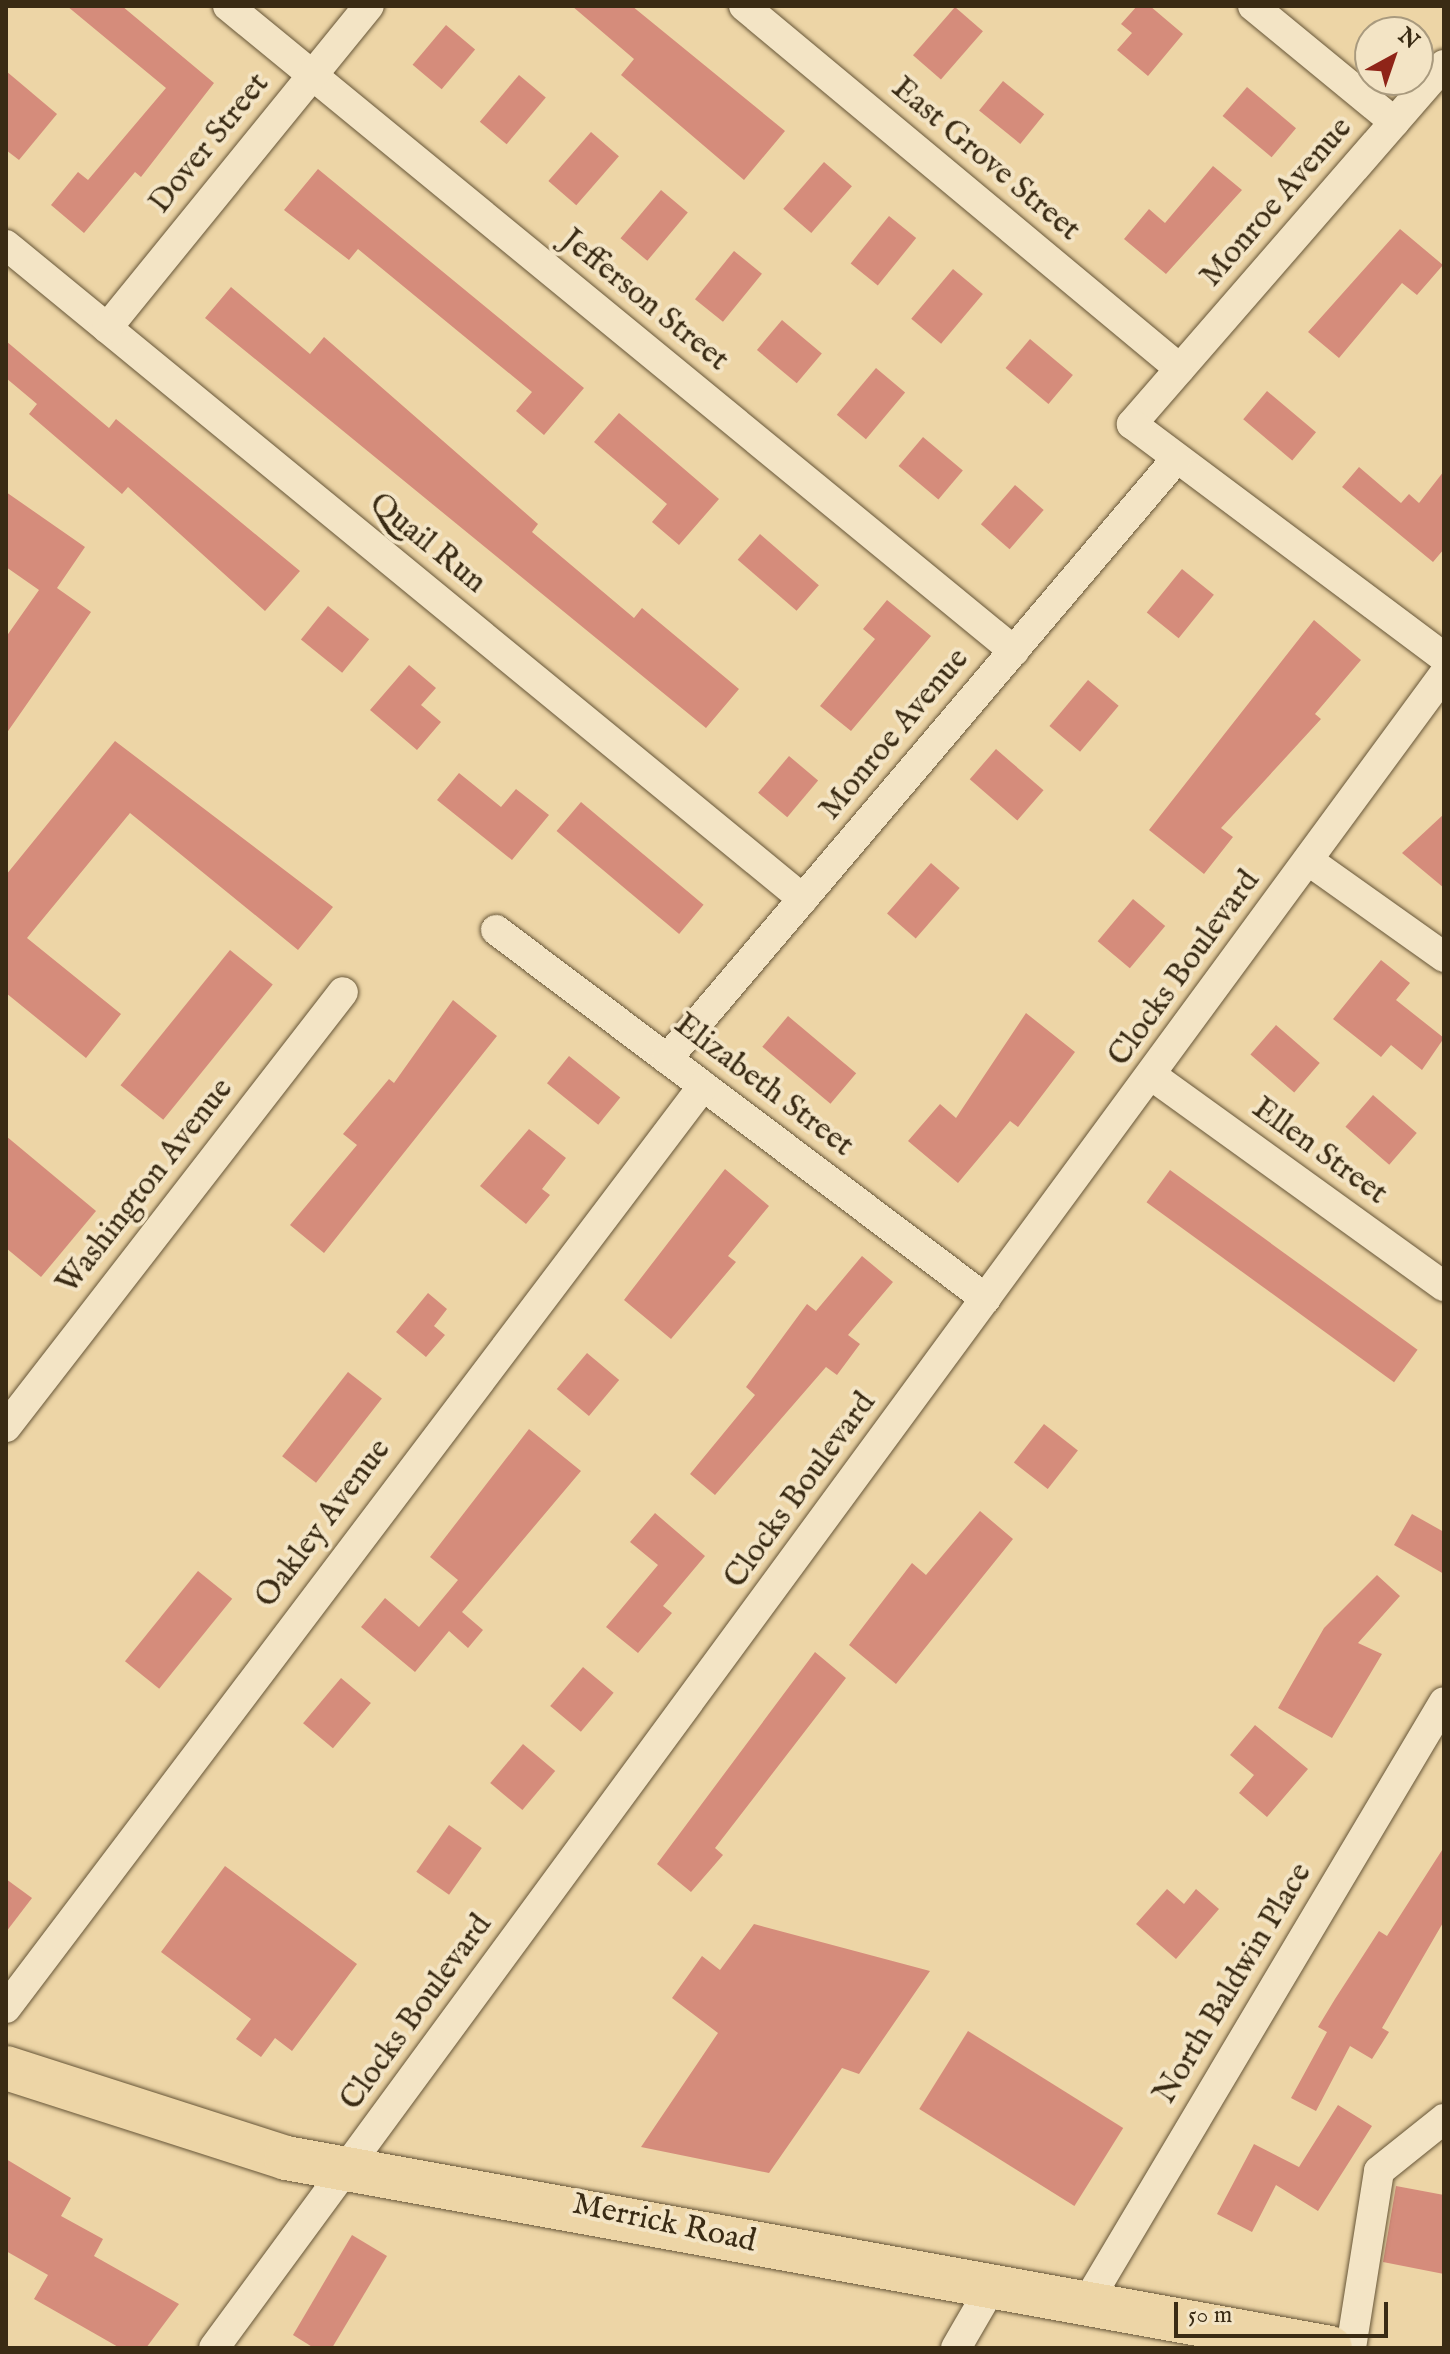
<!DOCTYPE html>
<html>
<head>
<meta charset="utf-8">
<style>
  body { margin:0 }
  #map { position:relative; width:1450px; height:2354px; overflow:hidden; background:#edd5a6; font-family:"IM FELL English",serif }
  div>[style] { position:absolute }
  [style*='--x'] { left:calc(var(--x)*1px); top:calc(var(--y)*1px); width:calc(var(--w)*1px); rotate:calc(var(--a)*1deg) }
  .building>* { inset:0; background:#d58c7b; transform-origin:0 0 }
  .roads { filter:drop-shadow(0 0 2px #675638) drop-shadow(0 0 2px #675638) }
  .street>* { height:30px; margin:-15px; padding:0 15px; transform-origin:15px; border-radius:15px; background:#f3e4c5 }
  .primary>* { height:44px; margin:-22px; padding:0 22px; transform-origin:22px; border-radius:22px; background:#edd5a6 }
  span { translate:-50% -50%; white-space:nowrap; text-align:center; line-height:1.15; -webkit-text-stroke:8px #f3e4c5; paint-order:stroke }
  .street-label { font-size:32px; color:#3a2b14 }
  .frame { position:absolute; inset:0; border:8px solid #3a2b14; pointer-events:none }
  .north { position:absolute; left:1354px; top:16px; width:80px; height:80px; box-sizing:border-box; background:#f3e4c5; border:2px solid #a99a7e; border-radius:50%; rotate:40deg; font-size:22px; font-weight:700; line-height:32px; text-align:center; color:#3a2b14 }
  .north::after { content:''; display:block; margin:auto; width:28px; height:36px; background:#8f2418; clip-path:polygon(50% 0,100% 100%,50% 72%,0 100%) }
  .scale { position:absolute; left:1174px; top:2302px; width:214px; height:36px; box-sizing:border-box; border:4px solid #3a2b14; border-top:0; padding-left:10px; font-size:24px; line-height:28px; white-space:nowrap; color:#3a2b14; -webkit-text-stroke:6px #f3e4c5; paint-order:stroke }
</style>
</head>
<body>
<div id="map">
  <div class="building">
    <div style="clip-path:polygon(67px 6px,122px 6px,214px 83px,141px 177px,135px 172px,84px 233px,51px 205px,78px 172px,88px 180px,166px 88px)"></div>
    <div style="clip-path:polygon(572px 6px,632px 6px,785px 131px,744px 180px,621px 75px,634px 59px)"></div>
    <div style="clip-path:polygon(1137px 6px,1150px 6px,1183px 34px,1148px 76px,1117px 50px,1132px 33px,1121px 24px)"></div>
    <div style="left:955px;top:7px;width:37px;height:64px;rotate:41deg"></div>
    <div style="left:446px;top:25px;width:38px;height:52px;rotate:40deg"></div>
    <div style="clip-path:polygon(6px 71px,57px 114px,19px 160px,6px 150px)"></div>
    <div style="left:519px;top:75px;width:35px;height:61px;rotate:40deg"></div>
    <div style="left:1003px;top:81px;width:53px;height:38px;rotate:39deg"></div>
    <div style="left:1247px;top:87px;width:64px;height:38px;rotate:40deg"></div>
    <div style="left:591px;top:132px;width:37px;height:65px;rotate:41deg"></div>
    <div style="left:824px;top:162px;width:37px;height:62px;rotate:41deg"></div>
    <div style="clip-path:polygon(1213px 166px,1242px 190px,1166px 274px,1124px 239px,1149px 209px,1165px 223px)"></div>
    <div style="clip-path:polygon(318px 169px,584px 388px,544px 435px,516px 411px,532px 392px,358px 249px,349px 260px,284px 210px)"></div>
    <div style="left:661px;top:190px;width:35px;height:63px;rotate:40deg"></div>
    <div style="left:889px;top:216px;width:35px;height:61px;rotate:39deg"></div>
    <div style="clip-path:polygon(1400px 229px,1443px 265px,1417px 295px,1402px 283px,1339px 358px,1308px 332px)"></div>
    <div style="left:734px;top:251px;width:36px;height:62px;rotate:39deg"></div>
    <div style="left:953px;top:269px;width:39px;height:65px;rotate:40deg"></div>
    <div style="clip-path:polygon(231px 287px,310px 354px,324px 337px,538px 524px,532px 532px,634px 618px,642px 608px,739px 689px,706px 728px,205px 318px)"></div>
    <div style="left:782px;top:320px;width:52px;height:39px;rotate:40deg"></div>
    <div style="left:1030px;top:339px;width:56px;height:38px;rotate:40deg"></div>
    <div style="clip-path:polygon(6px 341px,109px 428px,116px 419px,300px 571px,265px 611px,128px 487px,122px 494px,29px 414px,37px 404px,6px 378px)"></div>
    <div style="left:876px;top:368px;width:38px;height:61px;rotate:40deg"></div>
    <div style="left:1267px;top:391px;width:64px;height:37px;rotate:40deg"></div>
    <div style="clip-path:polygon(619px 413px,719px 499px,679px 545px,652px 522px,667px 504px,594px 442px)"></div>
    <div style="left:923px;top:437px;width:52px;height:38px;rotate:40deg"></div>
    <div style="clip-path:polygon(1359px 467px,1401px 503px,1409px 494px,1419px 503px,1444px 471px,1444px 549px,1433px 562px,1342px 487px)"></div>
    <div style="left:1015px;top:485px;width:38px;height:52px;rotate:41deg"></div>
    <div style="clip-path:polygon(6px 492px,85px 547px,57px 588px,91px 612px,6px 734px,6px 637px,39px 590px,6px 567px)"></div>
    <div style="left:760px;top:534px;width:78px;height:34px;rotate:41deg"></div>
    <div style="left:1182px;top:569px;width:41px;height:56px;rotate:39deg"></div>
    <div style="clip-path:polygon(887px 600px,931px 636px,851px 731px,820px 706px,875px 639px,863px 629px)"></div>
    <div style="left:328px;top:606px;width:53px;height:43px;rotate:39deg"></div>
    <div style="clip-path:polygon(1314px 620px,1361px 660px,1315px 714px,1321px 719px,1221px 828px,1233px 837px,1204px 874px,1149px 830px)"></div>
    <div style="clip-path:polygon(409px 665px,436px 688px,421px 705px,441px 722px,417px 750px,370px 710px)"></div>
    <div style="left:1088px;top:680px;width:40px;height:60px;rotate:40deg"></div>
    <div style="clip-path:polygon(115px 741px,333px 907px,298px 950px,130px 813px,27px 938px,121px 1014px,86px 1058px,6px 993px,6px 875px)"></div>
    <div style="left:996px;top:749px;width:63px;height:40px;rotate:41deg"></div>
    <div style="left:789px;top:756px;width:38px;height:48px;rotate:40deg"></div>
    <div style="clip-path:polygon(459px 773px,501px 807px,516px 789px,549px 815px,512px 860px,437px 800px)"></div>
    <div style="left:581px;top:802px;width:160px;height:38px;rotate:40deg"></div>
    <div style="clip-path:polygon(1444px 814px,1444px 888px,1402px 853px)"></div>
    <div style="left:931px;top:863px;width:38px;height:67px;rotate:41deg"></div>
    <div style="left:1133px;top:899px;width:42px;height:55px;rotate:40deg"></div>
    <div style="left:230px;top:950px;width:55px;height:174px;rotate:39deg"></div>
    <div style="clip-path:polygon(1381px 960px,1410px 983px,1396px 1000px,1444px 1038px,1422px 1070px,1391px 1045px,1381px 1057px,1333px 1019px)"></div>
    <div style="clip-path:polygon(453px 1000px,497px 1036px,324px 1253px,290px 1225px,357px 1145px,343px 1134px,389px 1079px,394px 1083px)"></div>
    <div style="clip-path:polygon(1026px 1013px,1075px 1052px,1018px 1127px,1010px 1121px,958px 1183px,908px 1141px,940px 1104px,956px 1118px)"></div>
    <div style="left:788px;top:1016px;width:89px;height:40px;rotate:40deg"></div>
    <div style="left:1276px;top:1025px;width:58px;height:39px;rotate:41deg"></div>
    <div style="left:569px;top:1056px;width:66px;height:35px;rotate:39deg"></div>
    <div style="left:1373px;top:1095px;width:58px;height:42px;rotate:41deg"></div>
    <div style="clip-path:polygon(529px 1129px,566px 1158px,542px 1189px,550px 1195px,526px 1224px,480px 1186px)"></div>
    <div style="clip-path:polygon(6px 1136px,96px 1211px,41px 1277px,6px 1248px)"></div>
    <div style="clip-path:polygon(725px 1169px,769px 1206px,728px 1256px,736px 1262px,671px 1339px,624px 1300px)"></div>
    <div style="left:1170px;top:1170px;width:306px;height:40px;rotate:36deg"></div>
    <div style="clip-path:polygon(862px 1256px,893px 1282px,848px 1335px,860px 1344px,837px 1375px,826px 1367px,715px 1495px,690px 1474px,755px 1395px,746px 1387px,807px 1304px,816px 1311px)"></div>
    <div style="clip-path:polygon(428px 1293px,447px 1309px,434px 1326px,445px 1335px,426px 1357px,396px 1332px)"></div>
    <div style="left:587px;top:1353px;width:42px;height:47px;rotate:40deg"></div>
    <div style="left:348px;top:1372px;width:43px;height:107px;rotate:38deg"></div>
    <div style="left:1044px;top:1424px;width:43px;height:49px;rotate:38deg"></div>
    <div style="clip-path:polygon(529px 1429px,581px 1471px,462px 1612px,483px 1630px,468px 1648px,449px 1631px,415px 1672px,361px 1627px,385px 1598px,419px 1627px,458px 1580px,430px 1557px)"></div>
    <div style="clip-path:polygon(980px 1511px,1013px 1539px,896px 1684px,849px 1645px,912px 1563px,926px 1575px)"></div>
    <div style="clip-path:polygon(655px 1513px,705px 1556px,663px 1606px,672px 1613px,638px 1653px,606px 1627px,658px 1565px,630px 1542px)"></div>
    <div style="clip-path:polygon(1412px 1514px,1444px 1532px,1444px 1574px,1394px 1545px)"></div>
    <div style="left:198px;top:1571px;width:44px;height:116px;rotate:39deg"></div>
    <div style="clip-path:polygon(1377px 1575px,1400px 1596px,1358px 1643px,1382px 1654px,1332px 1738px,1278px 1708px,1324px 1628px)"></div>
    <div style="clip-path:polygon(815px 1652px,846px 1678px,715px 1848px,723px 1855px,691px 1892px,657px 1864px)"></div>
    <div style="left:583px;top:1667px;width:40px;height:51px;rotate:40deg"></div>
    <div style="left:341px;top:1678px;width:39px;height:59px;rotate:40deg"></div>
    <div style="clip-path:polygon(1255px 1725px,1308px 1769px,1267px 1817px,1239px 1793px,1254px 1775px,1230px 1755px)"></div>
    <div style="left:523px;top:1744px;width:42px;height:51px;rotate:40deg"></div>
    <div style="left:449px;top:1825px;width:40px;height:57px;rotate:35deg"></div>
    <div style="clip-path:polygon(1444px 1847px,1444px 1921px,1382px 2028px,1389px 2032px,1372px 2059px,1350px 2046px,1316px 2111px,1291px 2098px,1327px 2032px,1318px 2027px,1335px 1999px,1379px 1931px,1387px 1936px)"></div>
    <div style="clip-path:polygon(225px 1866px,357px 1964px,292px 2051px,275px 2038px,261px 2057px,236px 2039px,251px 2019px,161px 1952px)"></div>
    <div style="clip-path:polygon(6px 1879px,32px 1898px,6px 1932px)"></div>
    <div style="clip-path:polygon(1167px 1889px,1184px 1904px,1196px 1889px,1219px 1909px,1176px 1959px,1136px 1924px)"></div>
    <div style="clip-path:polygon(754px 1924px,930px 1971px,859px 2074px,842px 2068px,769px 2173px,641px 2147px,718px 2033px,672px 1998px,702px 1956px,720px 1970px)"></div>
    <div style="left:968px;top:2031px;width:183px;height:92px;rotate:32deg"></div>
    <div style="clip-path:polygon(1338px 2105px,1372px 2126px,1318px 2211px,1276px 2185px,1252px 2232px,1217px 2214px,1254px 2144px,1299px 2167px)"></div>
    <div style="clip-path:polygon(6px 2159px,71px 2198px,61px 2216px,103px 2239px,94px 2256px,179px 2304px,146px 2348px,120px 2348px,34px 2299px,48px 2275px,6px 2251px)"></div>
    <div style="clip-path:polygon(1396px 2186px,1444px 2195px,1444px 2274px,1383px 2262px)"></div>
    <div style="clip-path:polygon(352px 2235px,387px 2256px,332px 2348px,314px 2348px,293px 2335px)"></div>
  </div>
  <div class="roads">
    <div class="street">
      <div style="--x:228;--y:6;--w:1017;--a:39.37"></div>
      <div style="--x:744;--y:6;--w:567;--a:39.78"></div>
      <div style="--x:1253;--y:6;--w:183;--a:39.4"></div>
      <div style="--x:1444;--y:65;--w:476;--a:131"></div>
      <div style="--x:1132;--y:424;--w:389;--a:36.8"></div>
      <div style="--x:6;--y:245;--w:1031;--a:39.37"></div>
      <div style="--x:107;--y:328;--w:415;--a:-50.9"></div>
      <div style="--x:1309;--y:861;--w:166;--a:35.4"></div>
      <div style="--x:496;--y:930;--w:613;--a:36.98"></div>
      <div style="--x:667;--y:1059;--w:788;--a:-49.68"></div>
      <div style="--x:1151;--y:1075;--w:361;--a:35.8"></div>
      <div style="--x:6;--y:1427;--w:550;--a:-52.23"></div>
      <div style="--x:6;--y:2008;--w:1156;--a:-52.91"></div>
      <div style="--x:1086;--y:2304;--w:700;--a:-59.26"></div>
      <div style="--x:214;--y:2348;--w:2077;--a:-53.69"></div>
      <div style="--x:956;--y:2348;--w:72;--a:-59.9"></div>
      <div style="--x:1351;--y:2348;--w:179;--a:-81"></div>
      <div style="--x:1379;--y:2171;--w:83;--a:-38.7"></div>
    </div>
    <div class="primary">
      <div style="--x:6;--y:2068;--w:294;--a:17.8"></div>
      <div style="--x:286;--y:2158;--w:1061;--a:10.31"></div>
    </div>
  </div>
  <div class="street-label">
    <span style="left:210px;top:144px;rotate:-51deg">Dover Street</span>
    <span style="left:985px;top:160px;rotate:40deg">East Grove Street</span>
    <span style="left:1277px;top:203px;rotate:-49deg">Monroe Avenue</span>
    <span style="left:644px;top:301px;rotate:39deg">Jefferson Street</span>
    <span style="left:427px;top:544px;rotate:39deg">Quail Run</span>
    <span style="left:895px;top:735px;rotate:-50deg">Monroe Avenue</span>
    <span style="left:1185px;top:969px;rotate:-54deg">Clocks Boulevard</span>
    <span style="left:763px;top:1086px;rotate:37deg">Elizabeth Street</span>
    <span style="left:1319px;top:1152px;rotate:36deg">Ellen Street</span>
    <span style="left:146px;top:1187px;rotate:-52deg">Washington Avenue</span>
    <span style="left:801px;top:1491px;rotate:-54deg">Clocks Boulevard</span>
    <span style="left:324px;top:1524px;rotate:-53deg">Oakley Avenue</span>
    <span style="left:1234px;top:1984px;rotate:-59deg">North Baldwin Place</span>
    <span style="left:417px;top:2013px;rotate:-54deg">Clocks Boulevard</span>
    <span style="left:664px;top:2224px;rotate:12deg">Merrick Road</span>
  </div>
  <div class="frame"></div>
  <div class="north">N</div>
  <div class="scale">50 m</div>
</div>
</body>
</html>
